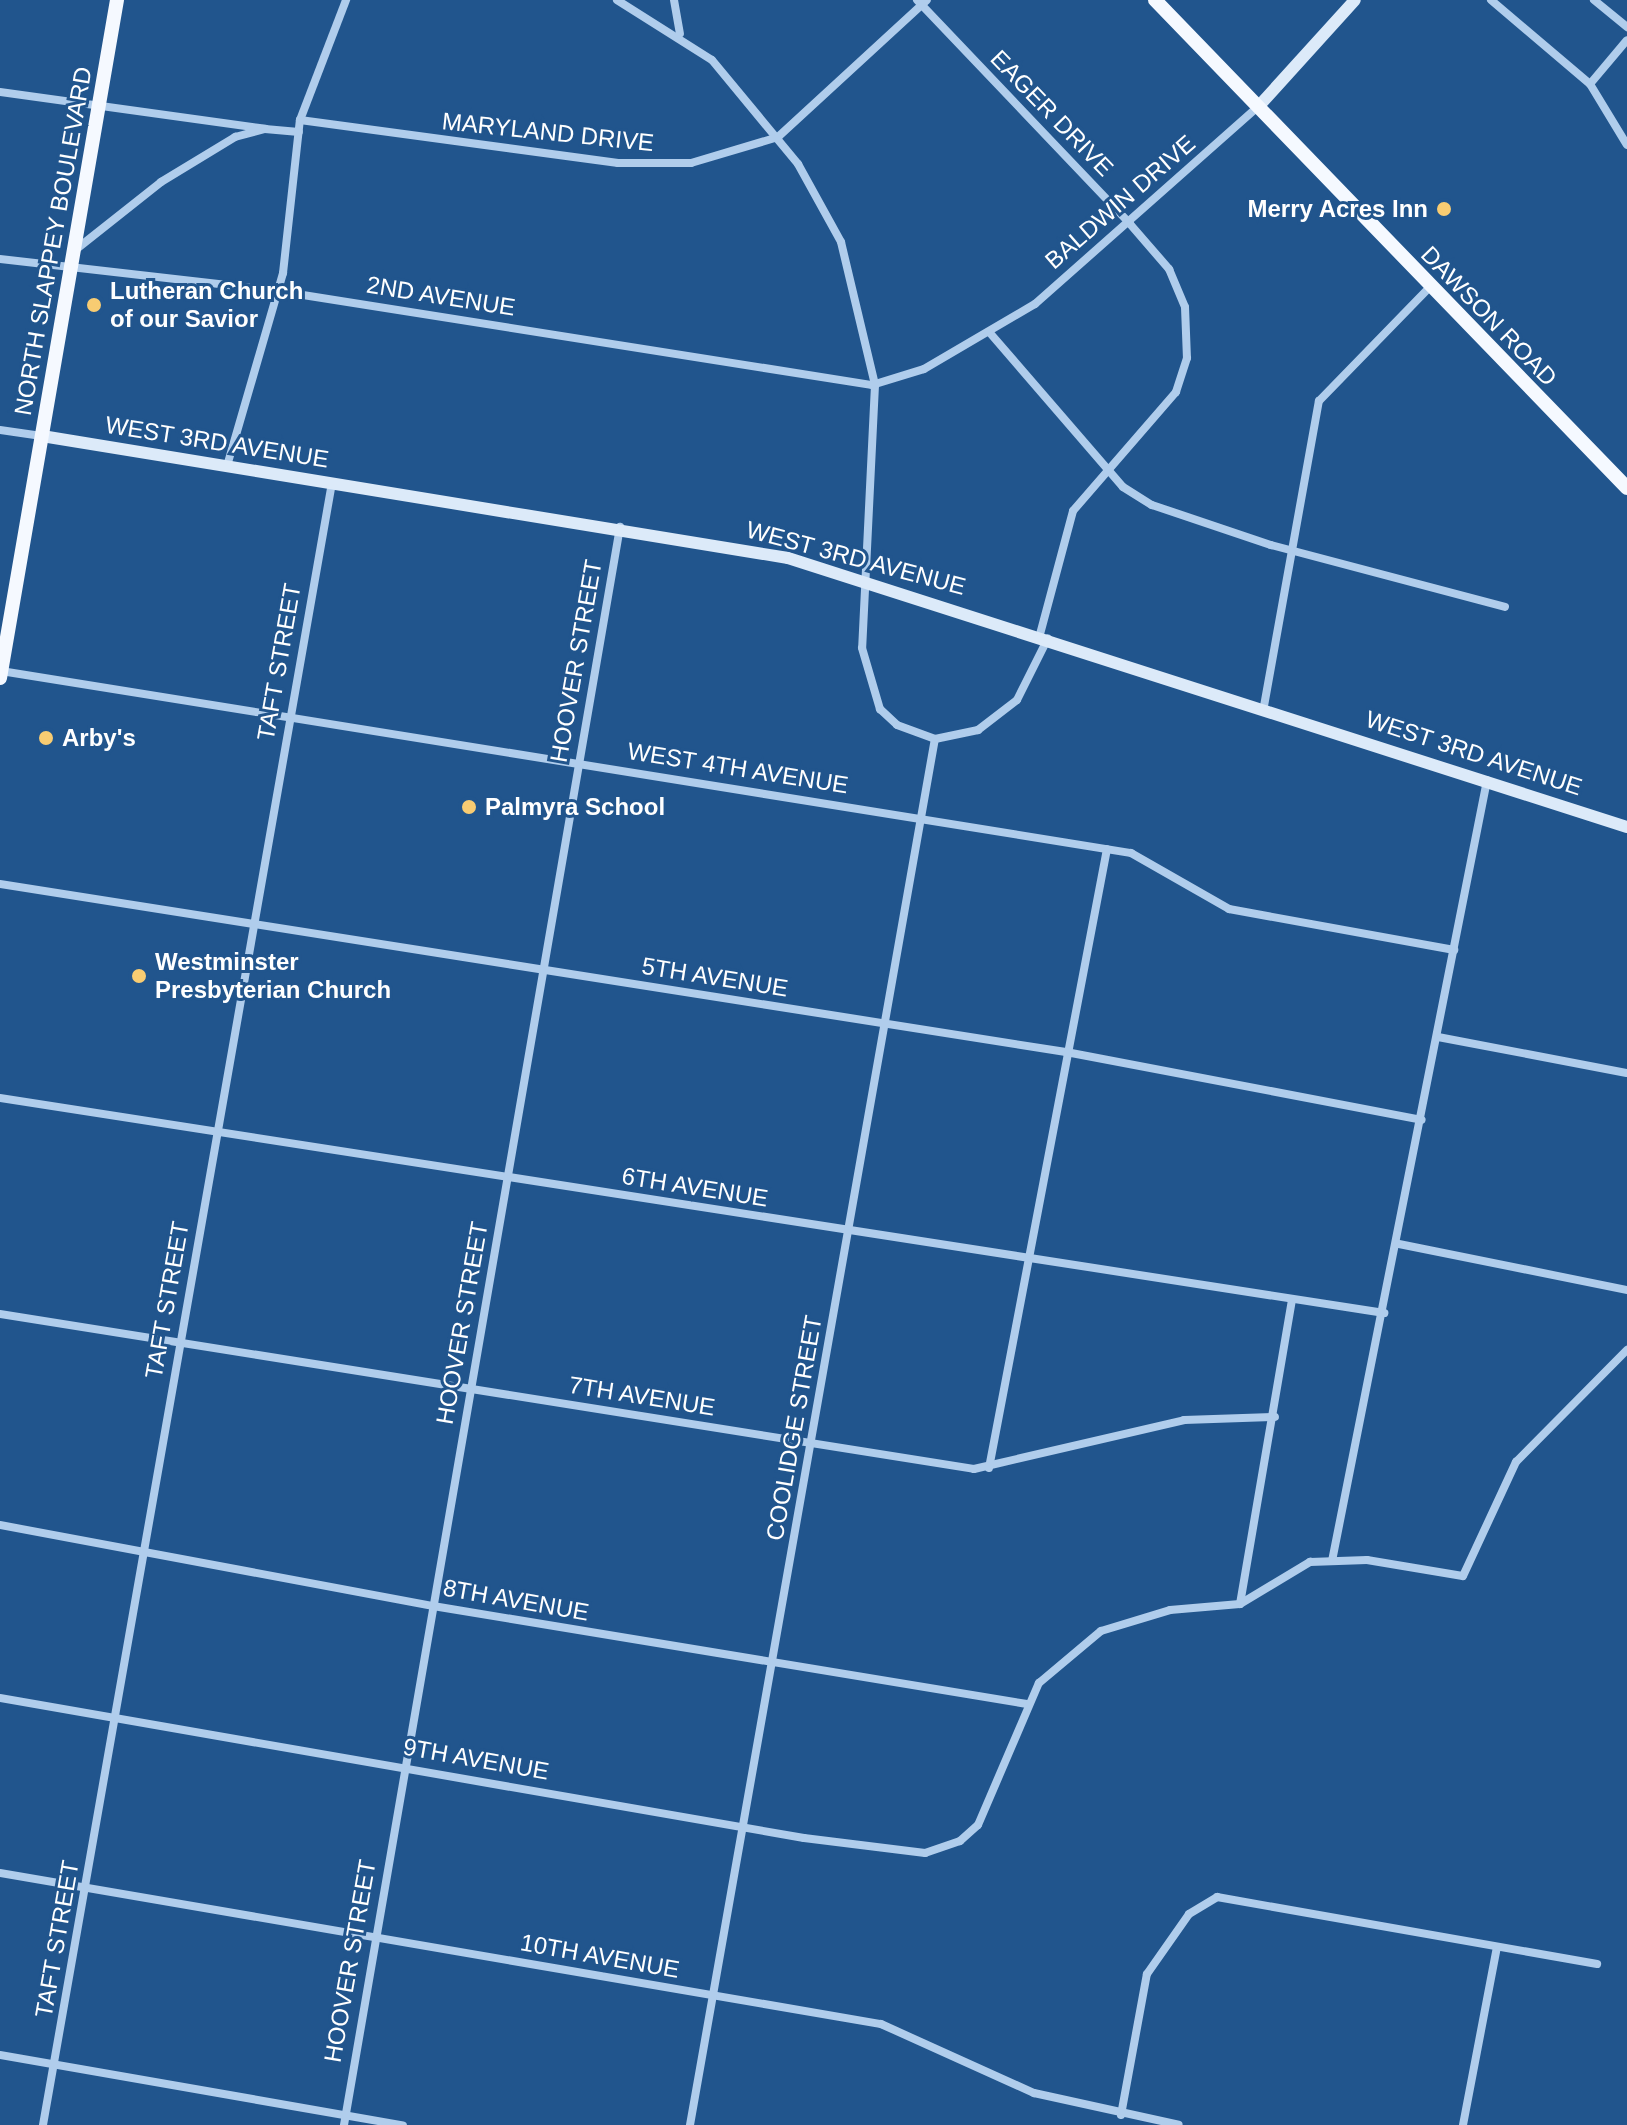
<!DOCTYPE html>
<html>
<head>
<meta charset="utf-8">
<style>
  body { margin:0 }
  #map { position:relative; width:1627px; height:2125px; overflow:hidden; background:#21558d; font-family:Arial,sans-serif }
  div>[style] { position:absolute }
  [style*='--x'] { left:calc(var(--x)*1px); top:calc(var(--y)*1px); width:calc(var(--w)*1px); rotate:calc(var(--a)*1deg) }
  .street>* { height:8px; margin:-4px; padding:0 4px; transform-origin:4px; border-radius:4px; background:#b0cdec }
  .secondary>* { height:12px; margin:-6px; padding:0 6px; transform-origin:6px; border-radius:6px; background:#dceaf9 }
  .primary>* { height:14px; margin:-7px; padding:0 7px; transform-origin:7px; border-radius:7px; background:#f5f9ff }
  .dots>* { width:22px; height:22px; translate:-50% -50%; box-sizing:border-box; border:4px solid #21558d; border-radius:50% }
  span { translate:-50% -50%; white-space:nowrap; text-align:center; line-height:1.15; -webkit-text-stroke:6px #21558d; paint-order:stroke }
  .street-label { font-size:24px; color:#fff }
  .poi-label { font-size:24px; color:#fff; font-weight:700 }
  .right { translate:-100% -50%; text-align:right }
  .left { translate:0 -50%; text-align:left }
</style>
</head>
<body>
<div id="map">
  <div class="street">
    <div style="--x:617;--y:0;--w:112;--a:32.3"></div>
    <div style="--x:712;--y:60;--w:135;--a:50.4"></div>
    <div style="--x:798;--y:164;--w:89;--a:61.1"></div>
    <div style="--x:841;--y:242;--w:147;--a:76.6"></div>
    <div style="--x:875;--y:385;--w:263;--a:92.8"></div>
    <div style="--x:862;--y:648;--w:64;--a:73.6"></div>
    <div style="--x:880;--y:709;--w:23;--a:43"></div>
    <div style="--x:897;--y:725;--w:40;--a:20.2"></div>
    <div style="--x:935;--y:739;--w:44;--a:-11.8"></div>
    <div style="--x:978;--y:730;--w:49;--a:-37.6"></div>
    <div style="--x:1017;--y:700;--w:69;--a:-63.4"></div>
    <div style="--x:674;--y:0;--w:34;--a:80"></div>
    <div style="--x:917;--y:0;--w:309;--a:46.4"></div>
    <div style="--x:1130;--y:224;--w:60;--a:49.1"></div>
    <div style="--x:1169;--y:269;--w:41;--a:67.2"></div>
    <div style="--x:1185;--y:307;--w:51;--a:87.8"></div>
    <div style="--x:1187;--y:358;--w:36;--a:108"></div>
    <div style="--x:1176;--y:392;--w:157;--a:130.9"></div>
    <div style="--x:1073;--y:511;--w:127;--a:105"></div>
    <div style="--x:1491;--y:0;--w:130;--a:40.3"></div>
    <div style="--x:1590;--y:84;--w:71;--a:58.8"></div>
    <div style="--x:1594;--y:0;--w:43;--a:39.3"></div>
    <div style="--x:1590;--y:84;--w:57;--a:-49.9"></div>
    <div style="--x:0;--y:92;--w:268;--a:7.9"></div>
    <div style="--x:300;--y:120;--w:321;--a:7.7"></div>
    <div style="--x:618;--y:163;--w:73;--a:0"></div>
    <div style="--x:691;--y:163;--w:91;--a:-16.6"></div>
    <div style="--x:778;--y:137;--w:202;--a:-42.6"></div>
    <div style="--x:74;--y:251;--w:111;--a:-38.4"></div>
    <div style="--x:161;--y:182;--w:87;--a:-31.3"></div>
    <div style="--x:235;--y:137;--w:31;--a:-15"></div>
    <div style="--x:265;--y:129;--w:34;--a:5"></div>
    <div style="--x:0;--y:259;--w:267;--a:6.5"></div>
    <div style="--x:265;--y:289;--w:615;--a:8.99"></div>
    <div style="--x:872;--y:385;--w:54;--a:-17.1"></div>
    <div style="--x:924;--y:369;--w:129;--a:-30.4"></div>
    <div style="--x:1035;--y:304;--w:298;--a:-41.5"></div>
    <div style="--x:990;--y:333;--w:203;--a:49.2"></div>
    <div style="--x:1123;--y:487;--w:34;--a:32"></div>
    <div style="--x:1152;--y:505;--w:126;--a:18.6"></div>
    <div style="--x:1271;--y:545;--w:242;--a:14.8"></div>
    <div style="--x:0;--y:430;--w:42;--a:8.1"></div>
    <div style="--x:227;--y:466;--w:201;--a:-73.8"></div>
    <div style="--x:283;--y:273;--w:154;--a:-83.7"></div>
    <div style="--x:300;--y:120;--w:129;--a:-69"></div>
    <div style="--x:1;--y:671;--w:1145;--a:9.15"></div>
    <div style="--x:1131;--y:853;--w:113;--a:29.7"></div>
    <div style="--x:1229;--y:909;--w:229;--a:10.3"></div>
    <div style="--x:1264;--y:706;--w:310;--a:-79.8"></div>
    <div style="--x:1319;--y:401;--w:159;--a:-45.8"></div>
    <div style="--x:0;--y:884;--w:1079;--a:8.96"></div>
    <div style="--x:1066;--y:1052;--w:362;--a:10.8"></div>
    <div style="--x:1438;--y:1037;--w:192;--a:10.8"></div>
    <div style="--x:0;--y:1098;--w:1401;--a:8.83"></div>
    <div style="--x:1399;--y:1244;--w:233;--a:11.4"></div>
    <div style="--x:0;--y:1314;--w:986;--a:9.04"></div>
    <div style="--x:974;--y:1469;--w:216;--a:-13.1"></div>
    <div style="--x:1184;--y:1420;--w:91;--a:-1.9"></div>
    <div style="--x:989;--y:1468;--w:630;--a:-79.21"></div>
    <div style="--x:0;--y:1525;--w:441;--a:10.6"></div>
    <div style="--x:433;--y:1606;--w:602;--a:9.37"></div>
    <div style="--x:1332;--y:1561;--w:796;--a:-78.77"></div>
    <div style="--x:1240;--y:1604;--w:309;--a:-80.3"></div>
    <div style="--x:0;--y:1698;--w:816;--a:9.88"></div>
    <div style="--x:804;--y:1838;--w:122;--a:7.1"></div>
    <div style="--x:925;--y:1853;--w:37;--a:-19"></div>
    <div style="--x:960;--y:1841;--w:24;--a:-42"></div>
    <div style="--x:978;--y:1825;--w:155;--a:-66.8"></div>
    <div style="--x:1039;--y:1683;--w:81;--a:-40"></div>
    <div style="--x:1101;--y:1631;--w:72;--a:-16.9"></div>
    <div style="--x:1170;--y:1610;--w:70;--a:-4.9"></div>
    <div style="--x:1240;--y:1604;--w:82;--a:-31"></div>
    <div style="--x:1310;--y:1562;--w:57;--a:-2"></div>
    <div style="--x:1367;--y:1560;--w:97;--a:9.5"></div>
    <div style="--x:1463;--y:1576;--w:126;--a:-65.1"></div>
    <div style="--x:1516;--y:1462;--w:158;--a:-45.3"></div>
    <div style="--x:0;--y:1873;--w:894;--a:9.73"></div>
    <div style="--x:881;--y:2024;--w:168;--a:24.3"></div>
    <div style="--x:1034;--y:2093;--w:148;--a:12.4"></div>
    <div style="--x:0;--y:2055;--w:409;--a:9.9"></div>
    <div style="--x:1121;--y:2115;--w:143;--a:-79.6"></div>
    <div style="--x:1147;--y:1974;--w:73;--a:-55"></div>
    <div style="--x:1189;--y:1914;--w:33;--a:-31"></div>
    <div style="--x:1217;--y:1897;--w:386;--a:10"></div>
    <div style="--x:43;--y:2125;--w:1667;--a:-80.02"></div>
    <div style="--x:344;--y:2125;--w:1622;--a:-80.2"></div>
    <div style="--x:690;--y:2125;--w:1407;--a:-79.98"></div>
    <div style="--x:1463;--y:2125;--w:181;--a:-79.2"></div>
  </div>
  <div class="secondary">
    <div style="--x:1258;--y:107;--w:144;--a:-47.8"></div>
    <div style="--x:42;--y:436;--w:756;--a:9.29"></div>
    <div style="--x:788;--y:558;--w:881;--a:17.78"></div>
  </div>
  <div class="primary">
    <div style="--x:1155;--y:0;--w:679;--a:45.95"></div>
    <div style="--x:0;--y:678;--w:688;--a:-80.21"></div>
  </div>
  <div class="dots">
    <div style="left:1444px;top:209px;background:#f8cc72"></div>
    <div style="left:94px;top:305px;background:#f8cc72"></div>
    <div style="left:46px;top:738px;background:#f8cc72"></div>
    <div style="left:469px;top:807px;background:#f8cc72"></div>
    <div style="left:139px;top:976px;background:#f8cc72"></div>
  </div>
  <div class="street-label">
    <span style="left:1052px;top:113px;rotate:46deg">EAGER DRIVE</span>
    <span style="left:548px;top:132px;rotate:6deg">MARYLAND DRIVE</span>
    <span style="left:1120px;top:202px;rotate:-41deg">BALDWIN DRIVE</span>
    <span style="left:53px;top:241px;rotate:-80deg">NORTH SLAPPEY BOULEVARD</span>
    <span style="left:441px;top:296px;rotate:9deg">2ND AVENUE</span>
    <span style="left:1489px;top:316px;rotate:46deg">DAWSON ROAD</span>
    <span style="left:217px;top:442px;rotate:9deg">WEST 3RD AVENUE</span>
    <span style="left:856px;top:558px;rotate:15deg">WEST 3RD AVENUE</span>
    <span style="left:576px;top:661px;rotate:-80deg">HOOVER STREET</span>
    <span style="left:279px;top:662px;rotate:-80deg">TAFT STREET</span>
    <span style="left:1474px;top:753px;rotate:18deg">WEST 3RD AVENUE</span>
    <span style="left:738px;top:768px;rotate:9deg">WEST 4TH AVENUE</span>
    <span style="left:715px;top:977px;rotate:9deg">5TH AVENUE</span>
    <span style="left:695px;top:1187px;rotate:9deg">6TH AVENUE</span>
    <span style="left:167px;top:1300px;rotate:-80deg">TAFT STREET</span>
    <span style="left:462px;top:1323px;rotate:-80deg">HOOVER STREET</span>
    <span style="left:642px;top:1396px;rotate:9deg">7TH AVENUE</span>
    <span style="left:794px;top:1428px;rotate:-80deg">COOLIDGE STREET</span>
    <span style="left:516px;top:1600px;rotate:10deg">8TH AVENUE</span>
    <span style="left:476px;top:1759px;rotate:10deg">9TH AVENUE</span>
    <span style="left:57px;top:1939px;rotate:-80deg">TAFT STREET</span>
    <span style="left:600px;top:1956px;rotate:10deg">10TH AVENUE</span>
    <span style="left:350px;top:1961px;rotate:-80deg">HOOVER STREET</span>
  </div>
  <div class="poi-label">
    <span class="right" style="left:1428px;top:209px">Merry Acres Inn</span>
    <span class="left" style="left:110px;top:305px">Lutheran Church<br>of our Savior</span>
    <span class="left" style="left:62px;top:738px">Arby's</span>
    <span class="left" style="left:485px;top:807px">Palmyra School</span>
    <span class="left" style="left:155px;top:976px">Westminster<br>Presbyterian Church</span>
  </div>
</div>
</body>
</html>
